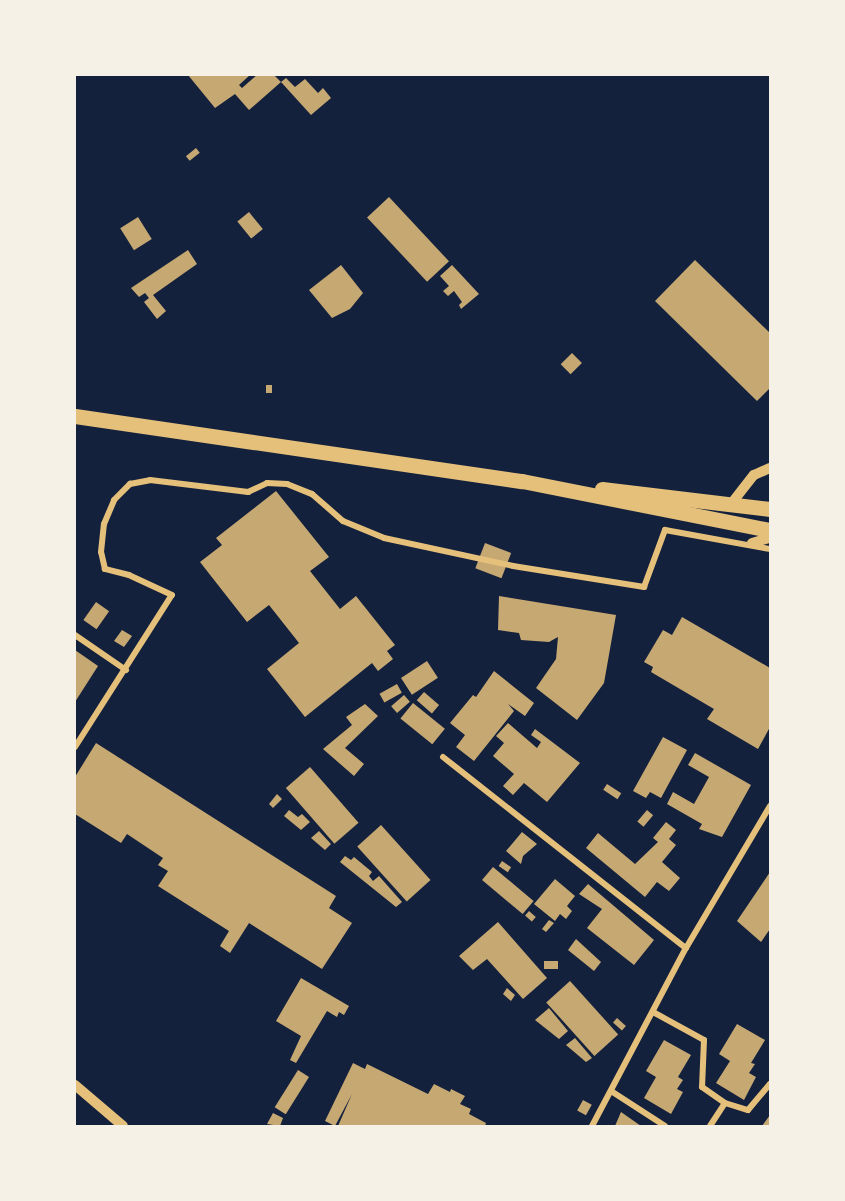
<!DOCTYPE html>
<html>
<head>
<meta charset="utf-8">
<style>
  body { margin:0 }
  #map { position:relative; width:845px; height:1201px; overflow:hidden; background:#14213d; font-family:"DejaVu Sans",sans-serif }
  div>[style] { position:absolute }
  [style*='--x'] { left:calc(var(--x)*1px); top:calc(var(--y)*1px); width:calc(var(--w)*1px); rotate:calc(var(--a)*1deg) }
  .building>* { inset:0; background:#c6a872; transform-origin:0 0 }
  .minor>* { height:6px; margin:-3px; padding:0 3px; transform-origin:3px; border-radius:3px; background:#e5c07b }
  .tertiary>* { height:10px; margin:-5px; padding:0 5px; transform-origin:5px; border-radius:5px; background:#e5c07b }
  .primary>* { height:15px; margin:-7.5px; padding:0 7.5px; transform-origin:7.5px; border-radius:7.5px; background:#e5c07b }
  span { translate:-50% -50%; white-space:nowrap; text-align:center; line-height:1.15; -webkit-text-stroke:5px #f6f1e7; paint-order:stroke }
  .frame { position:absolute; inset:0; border:76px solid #f6f1e7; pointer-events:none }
</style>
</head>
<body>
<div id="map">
  <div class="building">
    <div style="clip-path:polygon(188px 75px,250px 75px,239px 85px,242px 88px,257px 75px,274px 75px,281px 82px,249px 110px,235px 94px,215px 108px)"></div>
    <div style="clip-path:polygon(286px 78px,295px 87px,305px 79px,318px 93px,323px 88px,331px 98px,311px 115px,281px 82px)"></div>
    <div style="left:196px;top:148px;width:6px;height:13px;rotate:51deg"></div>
    <div style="left:389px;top:197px;width:88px;height:30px;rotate:47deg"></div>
    <div style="left:249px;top:212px;width:22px;height:15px;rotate:51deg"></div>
    <div style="left:138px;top:217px;width:26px;height:21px;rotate:58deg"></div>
    <div style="clip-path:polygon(188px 250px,197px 264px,153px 295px,166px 311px,157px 319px,144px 302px,149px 298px,145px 293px,139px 297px,131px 288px)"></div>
    <div style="clip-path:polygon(695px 260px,770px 333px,770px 388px,757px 401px,655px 301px)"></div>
    <div style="clip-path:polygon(341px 265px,363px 293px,350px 309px,332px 318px,309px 290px)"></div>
    <div style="clip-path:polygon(452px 265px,479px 294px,461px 309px,459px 305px,462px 302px,454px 291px,448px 296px,443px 291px,449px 286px,440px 276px)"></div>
    <div style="left:572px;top:353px;width:14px;height:16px;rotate:45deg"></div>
    <div style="left:266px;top:385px;width:6px;height:8px"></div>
    <div style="clip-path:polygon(276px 491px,329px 557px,310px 571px,340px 609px,356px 596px,395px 645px,387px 651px,393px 659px,378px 671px,372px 663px,305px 717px,267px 669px,299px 643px,269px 605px,247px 622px,200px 562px,222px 545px,216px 538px)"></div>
    <div style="left:485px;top:543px;width:28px;height:27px;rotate:21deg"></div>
    <div style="clip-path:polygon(499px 596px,616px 615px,604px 683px,577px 720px,536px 688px,556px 659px,558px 637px,549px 642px,521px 640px,519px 633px,498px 630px)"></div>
    <div style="left:96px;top:602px;width:16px;height:22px;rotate:35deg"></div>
    <div style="clip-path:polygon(682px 617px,770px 668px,770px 727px,758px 749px,707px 719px,714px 709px,651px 672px,653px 667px,644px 662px,663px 630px,672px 635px)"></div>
    <div style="clip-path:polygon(122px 630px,132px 636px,124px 647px,114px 641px)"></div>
    <div style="clip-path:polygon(75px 650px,98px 666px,75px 702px)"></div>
    <div style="left:427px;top:661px;width:20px;height:31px;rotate:57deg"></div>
    <div style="clip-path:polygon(494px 671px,534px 703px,525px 716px,508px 704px,514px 711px,474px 761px,456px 747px,465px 735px,450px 723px,473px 695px,476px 697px)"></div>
    <div style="left:397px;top:684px;width:10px;height:20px;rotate:61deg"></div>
    <div style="left:424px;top:692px;width:20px;height:11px;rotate:41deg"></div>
    <div style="left:404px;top:695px;width:9px;height:17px;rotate:49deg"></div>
    <div style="left:413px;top:703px;width:41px;height:20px;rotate:39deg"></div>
    <div style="clip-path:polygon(365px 704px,378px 716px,345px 748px,364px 764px,354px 776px,323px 749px,352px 725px,346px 717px)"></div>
    <div style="clip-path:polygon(508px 723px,537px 748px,541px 742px,531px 735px,535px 729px,580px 763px,547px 802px,524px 783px,513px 795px,503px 786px,514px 774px,493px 756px,504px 743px,496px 736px)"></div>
    <div style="clip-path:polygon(663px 737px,687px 750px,661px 798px,650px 792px,646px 798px,633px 791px)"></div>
    <div style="clip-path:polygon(96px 743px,336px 896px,329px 908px,352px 923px,322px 969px,249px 923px,230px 953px,220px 946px,229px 931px,158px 886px,168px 871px,158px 865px,163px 858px,127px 834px,121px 843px,75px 814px,75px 777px)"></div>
    <div style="clip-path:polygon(695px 753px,751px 785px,722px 837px,699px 829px,702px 824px,667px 804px,673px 792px,694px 804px,709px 777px,688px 765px)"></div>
    <div style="left:310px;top:767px;width:74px;height:32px;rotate:49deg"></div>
    <div style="left:607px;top:784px;width:17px;height:7px;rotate:33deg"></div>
    <div style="clip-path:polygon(277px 794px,282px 799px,273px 808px,269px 804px)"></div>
    <div style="clip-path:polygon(289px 810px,298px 817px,302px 814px,310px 822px,301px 830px,284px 816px)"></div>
    <div style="left:647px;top:810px;width:8px;height:15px;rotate:40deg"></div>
    <div style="clip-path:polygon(666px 822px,676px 830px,669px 839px,676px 845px,662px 862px,680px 878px,669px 891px,657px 882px,645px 897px,586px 848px,598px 833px,635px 864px,658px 842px,653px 838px)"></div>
    <div style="left:381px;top:825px;width:74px;height:32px;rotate:48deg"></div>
    <div style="clip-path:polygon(319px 831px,331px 844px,325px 850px,311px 838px)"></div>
    <div style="clip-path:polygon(522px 832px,537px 844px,523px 856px,521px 864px,506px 851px)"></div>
    <div style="clip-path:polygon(345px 856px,351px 860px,354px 857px,372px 872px,369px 876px,373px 881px,379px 876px,402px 902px,396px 907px,340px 862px)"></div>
    <div style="left:502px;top:861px;width:11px;height:6px;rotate:34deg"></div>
    <div style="left:493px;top:867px;width:53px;height:17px;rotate:40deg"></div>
    <div style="clip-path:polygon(770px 872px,770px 929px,761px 942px,737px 921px)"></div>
    <div style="clip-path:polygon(555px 879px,575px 896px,567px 906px,572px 911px,566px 919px,560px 914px,555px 921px,534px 904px)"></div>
    <div style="clip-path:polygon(588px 884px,654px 940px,634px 965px,587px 928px,602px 909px,579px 894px)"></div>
    <div style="left:529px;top:911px;width:9px;height:6px;rotate:41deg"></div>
    <div style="clip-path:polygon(549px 920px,554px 923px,546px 932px,542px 929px)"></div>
    <div style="clip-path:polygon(498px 922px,547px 978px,523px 999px,487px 959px,473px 970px,459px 956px)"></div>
    <div style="clip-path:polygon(576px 939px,601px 962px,594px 971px,568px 950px)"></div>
    <div style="left:544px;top:961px;width:14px;height:8px"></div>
    <div style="clip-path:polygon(301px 978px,349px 1006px,344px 1015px,339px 1012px,337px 1017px,327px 1011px,296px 1063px,290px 1060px,301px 1036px,276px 1021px)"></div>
    <div style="left:570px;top:981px;width:72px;height:32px;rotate:48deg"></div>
    <div style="clip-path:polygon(507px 988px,515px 995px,511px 1001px,503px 994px)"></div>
    <div style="clip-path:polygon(549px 1008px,568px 1031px,559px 1039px,535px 1020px)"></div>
    <div style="left:617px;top:1018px;width:12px;height:6px;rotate:42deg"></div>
    <div style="clip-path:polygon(737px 1024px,765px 1040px,751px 1063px,755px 1064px,749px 1073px,756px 1077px,744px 1100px,716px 1083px,730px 1061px,719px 1054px)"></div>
    <div style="clip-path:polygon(575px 1038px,592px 1058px,586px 1062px,566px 1045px)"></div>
    <div style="clip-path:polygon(664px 1040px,691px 1055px,678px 1077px,683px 1080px,677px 1089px,683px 1092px,671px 1114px,644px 1098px,656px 1077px,646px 1071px)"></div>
    <div style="clip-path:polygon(353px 1063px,365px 1069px,367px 1064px,428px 1094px,434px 1084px,450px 1092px,451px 1089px,465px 1096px,460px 1104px,471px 1109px,469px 1114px,486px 1123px,485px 1126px,338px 1126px,352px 1094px,335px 1126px,325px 1121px)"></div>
    <div style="left:298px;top:1070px;width:13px;height:44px;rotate:32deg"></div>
    <div style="left:583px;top:1100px;width:10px;height:12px;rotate:29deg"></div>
    <div style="clip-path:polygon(621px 1112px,641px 1126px,615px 1126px)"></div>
    <div style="clip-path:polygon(273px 1113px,283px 1118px,280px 1126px,267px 1124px)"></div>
    <div style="clip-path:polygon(770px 1115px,770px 1126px,762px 1126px)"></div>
  </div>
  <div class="minor">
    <div style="--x:75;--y:635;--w:62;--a:34.5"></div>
    <div style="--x:75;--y:747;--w:180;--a:-57.5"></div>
    <div style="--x:172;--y:595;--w:47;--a:-155.1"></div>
    <div style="--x:129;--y:575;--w:25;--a:-166"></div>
    <div style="--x:105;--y:569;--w:17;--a:-103"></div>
    <div style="--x:101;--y:552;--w:28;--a:-84"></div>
    <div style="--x:104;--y:524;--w:26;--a:-67"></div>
    <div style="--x:114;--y:500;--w:23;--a:-45"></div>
    <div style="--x:130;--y:484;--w:20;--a:-11"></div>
    <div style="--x:150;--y:480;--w:99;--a:7"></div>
    <div style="--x:248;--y:492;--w:21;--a:-25"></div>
    <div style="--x:267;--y:483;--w:20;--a:3"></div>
    <div style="--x:287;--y:484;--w:27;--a:22"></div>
    <div style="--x:312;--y:494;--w:41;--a:41.1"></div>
    <div style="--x:343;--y:521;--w:44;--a:22.5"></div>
    <div style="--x:384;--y:538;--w:132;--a:12.2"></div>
    <div style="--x:513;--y:566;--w:133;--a:9.1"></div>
    <div style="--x:644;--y:587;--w:61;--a:-69.8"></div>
    <div style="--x:665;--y:530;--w:107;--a:10.3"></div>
    <div style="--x:443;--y:757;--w:309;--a:38.2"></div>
    <div style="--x:653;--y:1012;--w:58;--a:28.8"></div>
    <div style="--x:704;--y:1040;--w:47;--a:92.4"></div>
    <div style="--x:702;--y:1087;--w:28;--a:35"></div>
    <div style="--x:611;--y:1091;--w:64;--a:32.9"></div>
    <div style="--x:592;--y:1126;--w:201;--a:-62.2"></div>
    <div style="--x:686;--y:948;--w:165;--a:-59.4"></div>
    <div style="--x:710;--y:1126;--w:27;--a:-57"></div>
    <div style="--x:725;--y:1103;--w:24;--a:17"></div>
    <div style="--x:748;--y:1110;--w:34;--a:-50"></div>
  </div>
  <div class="tertiary">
    <div style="--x:731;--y:504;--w:37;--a:-52"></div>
    <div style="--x:754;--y:475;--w:17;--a:-24"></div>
    <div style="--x:752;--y:543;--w:19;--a:-16"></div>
    <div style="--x:75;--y:1085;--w:63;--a:40.5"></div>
  </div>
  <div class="primary">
    <div style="--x:75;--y:416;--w:452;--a:8.3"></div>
    <div style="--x:522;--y:481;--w:253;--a:11.2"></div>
    <div style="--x:602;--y:489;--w:169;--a:6.8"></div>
  </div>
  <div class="frame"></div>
</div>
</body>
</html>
